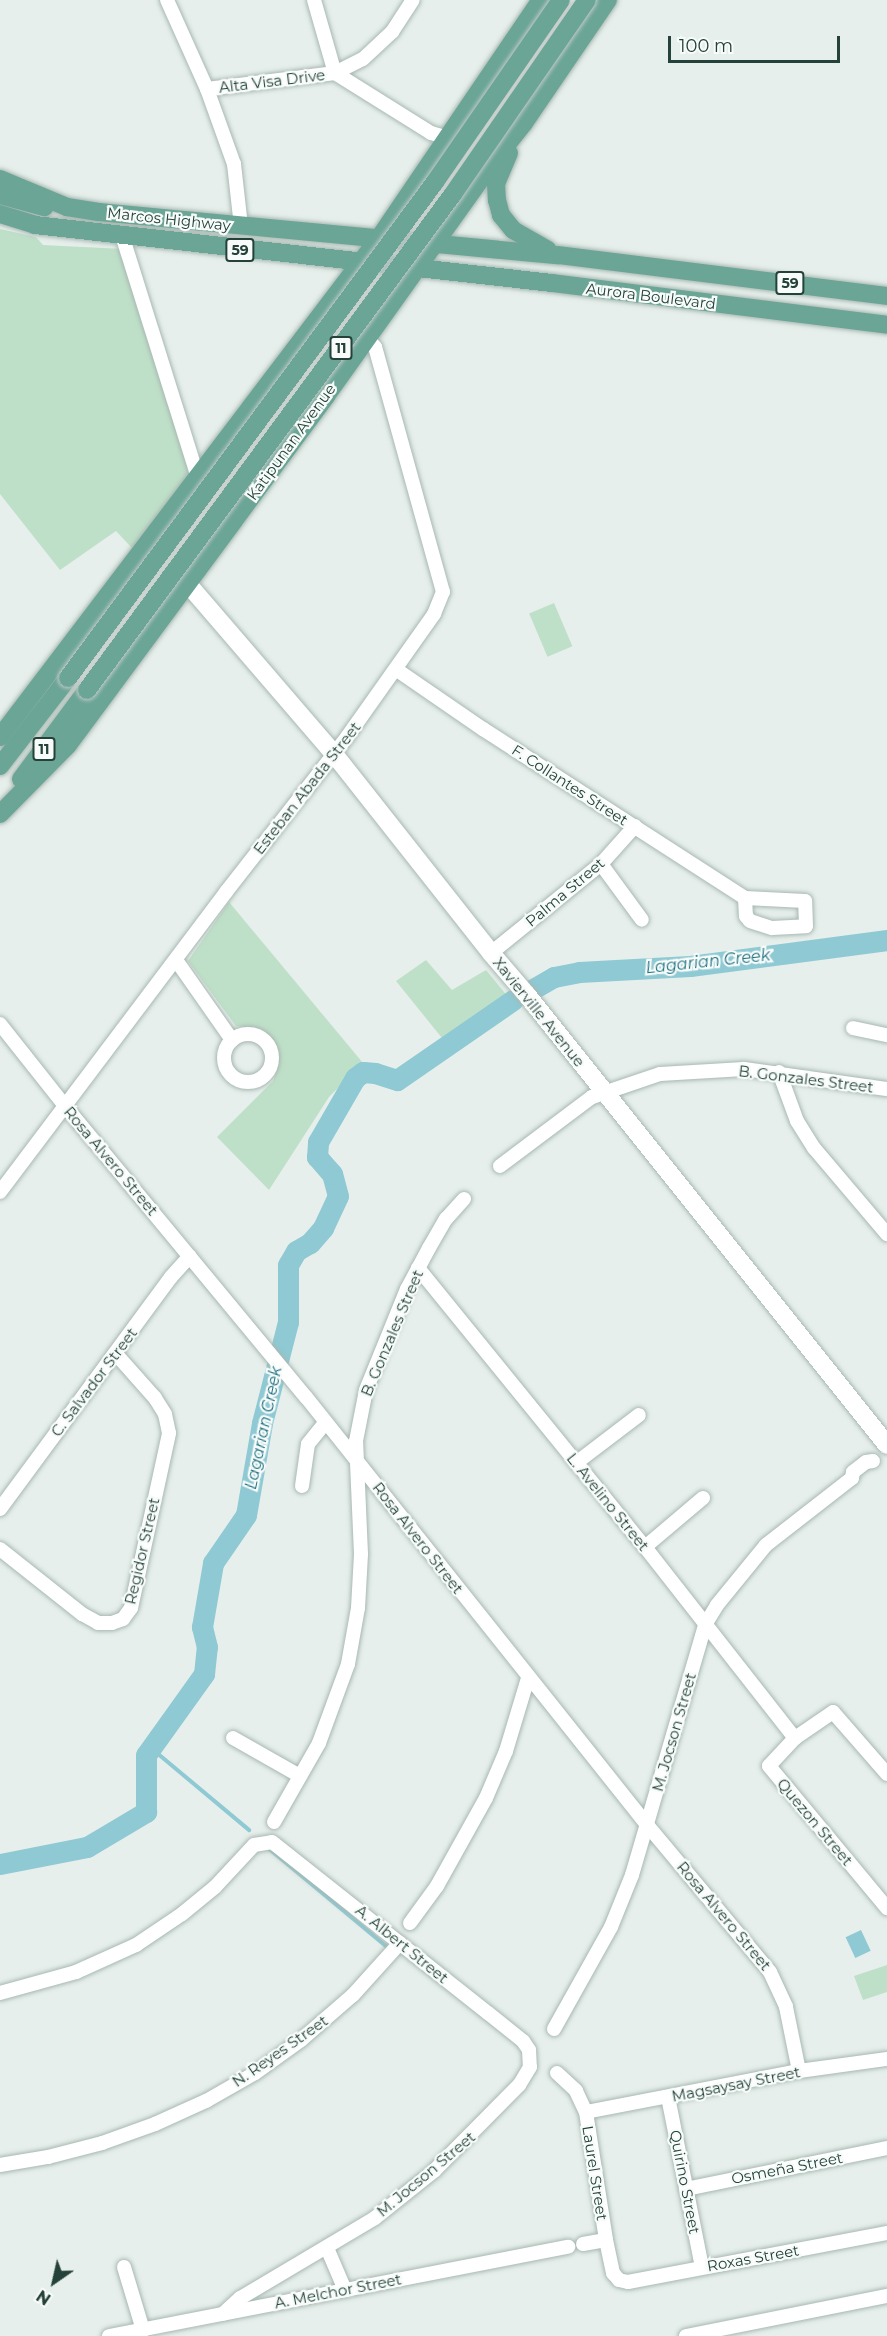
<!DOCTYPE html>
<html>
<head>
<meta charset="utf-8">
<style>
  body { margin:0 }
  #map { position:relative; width:887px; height:2336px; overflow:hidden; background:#e6efeb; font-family:Montserrat,sans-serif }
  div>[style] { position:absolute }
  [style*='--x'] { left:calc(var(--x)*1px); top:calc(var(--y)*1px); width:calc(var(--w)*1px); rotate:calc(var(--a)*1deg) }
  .green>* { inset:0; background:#bfe0c8; transform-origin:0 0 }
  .water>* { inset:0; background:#8ec9d4; transform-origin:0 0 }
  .stream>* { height:4px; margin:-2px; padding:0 2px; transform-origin:2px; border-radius:2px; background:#8ec9d4 }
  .river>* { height:21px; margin:-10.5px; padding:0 10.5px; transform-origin:10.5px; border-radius:10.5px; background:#8ec9d4 }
  .roads { filter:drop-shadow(0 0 2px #a8b8b2) drop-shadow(0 0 2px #a8b8b2) }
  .minor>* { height:14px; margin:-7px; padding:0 7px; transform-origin:7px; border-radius:7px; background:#fff }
  .minor>.ring { margin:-7px; padding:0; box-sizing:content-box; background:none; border:14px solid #fff; border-radius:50% }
  .secondary>* { height:18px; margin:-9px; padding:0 9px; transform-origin:9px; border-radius:9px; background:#fff }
  .primary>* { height:18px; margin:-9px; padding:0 9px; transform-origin:9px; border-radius:9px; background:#6aa596 }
  .bridges { filter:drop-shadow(0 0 2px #c2cac8) drop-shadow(0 0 2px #c2cac8) }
  .primary-bridge>* { height:18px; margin:-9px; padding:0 9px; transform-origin:9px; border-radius:9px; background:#6aa596 }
  span { translate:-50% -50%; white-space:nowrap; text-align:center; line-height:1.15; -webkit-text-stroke:4.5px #f7fbf9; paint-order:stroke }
  .shield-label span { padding:2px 4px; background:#f7fbf9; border:2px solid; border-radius:4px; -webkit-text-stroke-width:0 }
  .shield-label { font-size:14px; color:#24423a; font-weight:700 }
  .street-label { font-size:15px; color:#24423a }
  .water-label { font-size:16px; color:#1c6f80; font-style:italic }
  .north { position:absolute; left:24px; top:2252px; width:60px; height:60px; -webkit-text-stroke:4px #f7fbf9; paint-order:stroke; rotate:214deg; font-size:16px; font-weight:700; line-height:24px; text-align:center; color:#24423a }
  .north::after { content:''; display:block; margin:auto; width:21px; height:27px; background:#24423a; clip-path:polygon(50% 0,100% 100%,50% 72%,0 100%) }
  .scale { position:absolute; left:668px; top:36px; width:172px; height:27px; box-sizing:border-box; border:3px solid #24423a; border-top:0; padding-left:8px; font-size:18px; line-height:21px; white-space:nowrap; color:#24423a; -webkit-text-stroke:4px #f7fbf9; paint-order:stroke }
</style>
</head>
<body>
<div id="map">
  <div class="green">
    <div style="clip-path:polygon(0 229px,36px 237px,43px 245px,124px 249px,192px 473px,132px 548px,116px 531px,60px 570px,0 494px)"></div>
    <div style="left:554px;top:603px;width:47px;height:27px;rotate:67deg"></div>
    <div style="clip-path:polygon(229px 902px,363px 1063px,329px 1097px,269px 1190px,217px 1137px,273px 1081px,279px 1064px,276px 1049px,267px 1035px,255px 1028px,236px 1026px,188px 961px)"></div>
    <div style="clip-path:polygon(426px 960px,452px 990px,486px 970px,509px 998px,446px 1043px,396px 981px)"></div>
    <div style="clip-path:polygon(887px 1965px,887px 1992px,863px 2000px,854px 1976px)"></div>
  </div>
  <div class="water">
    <div style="left:861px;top:1930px;width:23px;height:17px;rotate:65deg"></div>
  </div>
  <div class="stream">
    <div style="--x:151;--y:1748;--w:128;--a:39.9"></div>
    <div style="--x:267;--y:1847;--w:155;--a:39.8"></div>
  </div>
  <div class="river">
    <div style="--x:533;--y:989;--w:24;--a:-30"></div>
    <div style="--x:554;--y:977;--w:25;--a:-11"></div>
    <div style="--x:579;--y:972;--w:111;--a:-3.1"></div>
    <div style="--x:690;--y:966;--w:199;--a:-7.5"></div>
    <div style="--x:0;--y:1864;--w:89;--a:-11.1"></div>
    <div style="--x:87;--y:1847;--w:69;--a:-30.7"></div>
    <div style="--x:146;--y:1812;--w:57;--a:-90"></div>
    <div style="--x:146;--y:1755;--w:100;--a:-54.4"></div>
    <div style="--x:204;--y:1674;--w:27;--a:-84"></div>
    <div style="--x:207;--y:1647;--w:21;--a:-104"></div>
    <div style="--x:202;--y:1627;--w:65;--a:-80.2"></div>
    <div style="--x:213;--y:1563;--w:58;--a:-55.5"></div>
    <div style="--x:246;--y:1515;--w:93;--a:-80.1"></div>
    <div style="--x:262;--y:1423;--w:104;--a:-75.6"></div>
    <div style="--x:288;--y:1322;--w:57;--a:-90"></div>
    <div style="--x:288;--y:1265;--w:16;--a:-60"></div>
    <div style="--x:296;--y:1251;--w:16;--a:-30"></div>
    <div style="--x:310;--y:1243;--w:20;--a:-49"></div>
    <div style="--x:323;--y:1228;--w:35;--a:-65"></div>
    <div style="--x:338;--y:1196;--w:23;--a:-105"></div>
    <div style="--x:332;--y:1174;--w:23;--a:-131"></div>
    <div style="--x:317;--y:1157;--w:15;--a:-86"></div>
    <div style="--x:318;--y:1142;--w:74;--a:-60"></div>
    <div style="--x:355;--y:1078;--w:10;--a:-37"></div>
    <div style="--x:363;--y:1072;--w:12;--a:5"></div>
    <div style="--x:375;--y:1073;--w:23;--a:18"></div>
    <div style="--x:397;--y:1080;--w:141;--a:-34.6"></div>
  </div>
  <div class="roads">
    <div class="minor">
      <div style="--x:167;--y:0;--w:98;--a:65.8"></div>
      <div style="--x:207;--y:89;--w:80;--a:70.2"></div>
      <div style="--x:234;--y:164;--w:62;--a:83.6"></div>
      <div style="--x:314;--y:0;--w:76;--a:74"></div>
      <div style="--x:335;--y:73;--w:113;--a:32"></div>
      <div style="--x:431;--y:133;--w:18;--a:16"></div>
      <div style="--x:207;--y:89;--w:129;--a:-7.1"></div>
      <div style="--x:335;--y:73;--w:31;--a:-27"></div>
      <div style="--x:363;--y:59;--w:40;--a:-43"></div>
      <div style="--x:392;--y:32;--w:38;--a:-57"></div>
      <div style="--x:122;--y:235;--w:254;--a:72.6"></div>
      <div style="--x:397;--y:670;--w:104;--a:34.5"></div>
      <div style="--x:483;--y:729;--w:312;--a:32.8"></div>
      <div style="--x:745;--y:898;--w:18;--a:87"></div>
      <div style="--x:746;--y:916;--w:6;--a:51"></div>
      <div style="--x:750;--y:921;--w:23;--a:18"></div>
      <div style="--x:772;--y:928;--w:34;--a:-3"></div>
      <div style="--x:806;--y:926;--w:25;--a:-92"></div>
      <div style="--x:805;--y:901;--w:60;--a:-177.1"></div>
      <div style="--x:601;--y:864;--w:69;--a:53.8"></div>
      <div style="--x:491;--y:953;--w:141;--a:-39"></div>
      <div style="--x:601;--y:864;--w:51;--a:-48.2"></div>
      <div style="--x:176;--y:960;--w:98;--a:55"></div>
      <div style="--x:0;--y:1024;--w:105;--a:51.6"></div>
      <div style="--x:65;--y:1106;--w:378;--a:50.4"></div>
      <div style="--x:306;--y:1397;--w:549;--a:51.44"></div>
      <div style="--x:648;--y:1826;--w:190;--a:50.1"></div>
      <div style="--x:770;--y:1972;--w:38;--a:65"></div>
      <div style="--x:786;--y:2007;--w:65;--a:78.5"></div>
      <div style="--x:853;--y:1028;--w:35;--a:12"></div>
      <div class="ring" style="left:224px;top:1034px;width:34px;height:34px"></div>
      <div style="--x:779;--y:1072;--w:52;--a:69.8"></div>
      <div style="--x:797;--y:1121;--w:32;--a:58"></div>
      <div style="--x:814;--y:1148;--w:113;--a:49.7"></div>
      <div style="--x:500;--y:1166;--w:115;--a:-36.9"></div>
      <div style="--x:592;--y:1097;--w:72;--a:-18.7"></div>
      <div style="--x:660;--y:1074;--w:84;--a:-3.4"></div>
      <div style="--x:744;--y:1069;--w:144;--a:8"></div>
      <div style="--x:0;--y:1192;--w:376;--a:-53"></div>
      <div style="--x:226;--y:892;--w:197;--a:-52"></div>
      <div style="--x:347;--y:737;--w:151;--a:-54.7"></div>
      <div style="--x:434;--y:614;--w:24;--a:-68"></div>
      <div style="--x:443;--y:592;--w:254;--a:-105.5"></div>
      <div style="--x:375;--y:347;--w:13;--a:-132"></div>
      <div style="--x:418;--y:1268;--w:360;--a:50.9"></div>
      <div style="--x:645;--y:1547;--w:243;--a:51.9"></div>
      <div style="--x:576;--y:1463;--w:79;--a:-37.3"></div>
      <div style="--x:302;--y:1486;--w:42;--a:-81.9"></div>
      <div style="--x:308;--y:1444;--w:28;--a:-51"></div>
      <div style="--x:0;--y:1509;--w:288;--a:-53.6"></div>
      <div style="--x:171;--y:1277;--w:28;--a:-48"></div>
      <div style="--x:645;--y:1547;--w:76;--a:-40.2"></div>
      <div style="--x:0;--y:1549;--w:105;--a:38.4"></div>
      <div style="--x:82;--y:1614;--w:18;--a:29"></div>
      <div style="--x:98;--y:1623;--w:14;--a:0"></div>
      <div style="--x:112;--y:1623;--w:12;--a:-20"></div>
      <div style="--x:123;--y:1619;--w:14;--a:-54"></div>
      <div style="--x:131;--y:1608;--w:179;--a:-77.7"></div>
      <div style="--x:169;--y:1433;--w:19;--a:-102"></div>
      <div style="--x:165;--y:1414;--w:19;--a:-122"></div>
      <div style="--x:155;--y:1398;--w:60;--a:-131.6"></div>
      <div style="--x:233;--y:1738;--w:77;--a:29.6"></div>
      <div style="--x:887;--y:1774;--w:82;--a:-131.1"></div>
      <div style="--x:833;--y:1712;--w:46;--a:145.6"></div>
      <div style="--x:795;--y:1738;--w:38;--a:133"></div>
      <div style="--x:769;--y:1766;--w:185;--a:50.3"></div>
      <div style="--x:274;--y:1822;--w:91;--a:-60.3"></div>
      <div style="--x:319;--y:1743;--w:84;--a:-69.8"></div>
      <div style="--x:348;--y:1664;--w:57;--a:-79.9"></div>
      <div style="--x:358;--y:1608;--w:54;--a:-86.8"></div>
      <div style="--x:361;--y:1554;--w:113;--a:-92.5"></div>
      <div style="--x:356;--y:1441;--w:52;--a:-78.9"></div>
      <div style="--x:366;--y:1390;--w:109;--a:-67.9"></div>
      <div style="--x:407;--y:1289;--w:47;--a:-61.8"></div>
      <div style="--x:429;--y:1248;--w:34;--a:-60"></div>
      <div style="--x:446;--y:1219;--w:27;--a:-48"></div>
      <div style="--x:410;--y:1923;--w:46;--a:-53.9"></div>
      <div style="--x:437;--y:1886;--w:101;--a:-60.9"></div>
      <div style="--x:486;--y:1798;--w:51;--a:-66.9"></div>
      <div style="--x:506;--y:1751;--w:76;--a:-73.2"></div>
      <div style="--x:0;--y:1993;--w:79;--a:-15.4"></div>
      <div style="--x:76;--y:1972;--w:66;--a:-24.2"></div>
      <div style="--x:136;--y:1945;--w:55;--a:-34"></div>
      <div style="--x:182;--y:1914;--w:43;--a:-39.3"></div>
      <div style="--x:215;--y:1887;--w:57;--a:-47.1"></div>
      <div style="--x:254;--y:1845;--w:18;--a:-9"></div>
      <div style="--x:272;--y:1842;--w:275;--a:38.4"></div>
      <div style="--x:488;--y:2013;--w:45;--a:38.7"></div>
      <div style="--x:523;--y:2041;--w:11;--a:56"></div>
      <div style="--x:529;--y:2050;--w:17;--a:87"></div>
      <div style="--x:530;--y:2067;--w:21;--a:121"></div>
      <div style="--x:519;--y:2085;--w:121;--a:134.7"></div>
      <div style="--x:434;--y:2171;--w:75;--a:141.5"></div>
      <div style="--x:375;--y:2218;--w:157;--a:149.3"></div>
      <div style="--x:240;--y:2298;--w:23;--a:137"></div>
      <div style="--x:554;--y:2029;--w:117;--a:-60.8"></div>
      <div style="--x:611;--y:1927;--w:56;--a:-68"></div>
      <div style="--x:632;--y:1875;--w:260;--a:-73.7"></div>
      <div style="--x:705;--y:1625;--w:23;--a:-59"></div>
      <div style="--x:717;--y:1605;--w:77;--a:-50.8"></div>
      <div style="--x:766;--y:1545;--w:109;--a:-37.9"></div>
      <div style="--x:852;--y:1478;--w:6;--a:-81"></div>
      <div style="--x:853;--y:1472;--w:16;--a:-38"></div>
      <div style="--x:866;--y:1462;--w:7;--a:-8"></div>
      <div style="--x:557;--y:2073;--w:26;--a:43"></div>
      <div style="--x:576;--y:2091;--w:23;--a:65"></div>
      <div style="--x:586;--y:2112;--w:130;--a:81.1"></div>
      <div style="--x:606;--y:2240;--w:34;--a:78"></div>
      <div style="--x:613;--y:2273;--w:9;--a:49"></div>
      <div style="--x:619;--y:2280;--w:9;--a:13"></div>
      <div style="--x:628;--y:2282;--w:264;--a:-10.7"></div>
      <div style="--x:668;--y:2097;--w:173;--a:78.7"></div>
      <div style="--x:586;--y:2112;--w:217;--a:-10.9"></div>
      <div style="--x:799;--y:2071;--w:89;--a:-7.8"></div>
      <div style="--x:0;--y:2165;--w:49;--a:-9.5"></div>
      <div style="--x:48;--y:2157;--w:56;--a:-14.5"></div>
      <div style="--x:102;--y:2143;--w:56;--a:-19.7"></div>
      <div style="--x:155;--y:2124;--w:56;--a:-24.3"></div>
      <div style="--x:206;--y:2101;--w:56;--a:-29.7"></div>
      <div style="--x:255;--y:2073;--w:57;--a:-35.7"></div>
      <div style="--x:301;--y:2040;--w:69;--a:-40.9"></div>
      <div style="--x:353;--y:1995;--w:70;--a:-47.9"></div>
      <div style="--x:686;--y:2189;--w:205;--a:-11.5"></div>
      <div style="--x:583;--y:2244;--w:23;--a:-10"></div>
      <div style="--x:327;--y:2248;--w:46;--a:66.8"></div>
      <div style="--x:124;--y:2267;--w:66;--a:73.2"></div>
      <div style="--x:109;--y:2336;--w:468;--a:-11"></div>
      <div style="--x:686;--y:2336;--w:205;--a:-11.3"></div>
    </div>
    <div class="secondary">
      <div style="--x:187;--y:583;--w:225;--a:49.3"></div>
      <div style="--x:334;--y:754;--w:253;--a:51.7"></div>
      <div style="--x:491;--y:953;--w:55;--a:49.4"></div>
      <div style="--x:527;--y:995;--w:576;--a:51.34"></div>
    </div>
    <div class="primary">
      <div style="--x:509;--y:153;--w:33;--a:113"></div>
      <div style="--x:496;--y:183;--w:17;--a:87"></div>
      <div style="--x:497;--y:200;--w:16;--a:75"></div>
      <div style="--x:501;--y:215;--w:19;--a:51"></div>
      <div style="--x:513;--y:230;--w:40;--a:29.7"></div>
      <div style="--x:0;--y:179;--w:73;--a:22.7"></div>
      <div style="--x:67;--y:207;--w:32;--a:9"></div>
      <div style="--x:99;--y:212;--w:461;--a:5.4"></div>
      <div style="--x:558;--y:255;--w:332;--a:7.1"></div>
      <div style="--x:0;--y:195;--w:46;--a:15.3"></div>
      <div style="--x:0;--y:214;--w:37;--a:17"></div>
      <div style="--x:35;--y:225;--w:520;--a:6.4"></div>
      <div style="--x:552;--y:283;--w:338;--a:7.1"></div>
      <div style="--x:0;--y:737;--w:627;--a:-52.78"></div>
      <div style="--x:379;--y:238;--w:288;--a:-55.8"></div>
      <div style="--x:0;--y:766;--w:111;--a:-52.3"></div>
      <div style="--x:21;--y:779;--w:111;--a:-53.4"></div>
      <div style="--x:0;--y:814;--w:97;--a:-45.4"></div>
      <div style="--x:68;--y:745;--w:434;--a:-53.5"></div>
      <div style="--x:326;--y:396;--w:282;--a:-54.5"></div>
      <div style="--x:490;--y:166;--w:55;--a:-51.7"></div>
      <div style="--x:524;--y:123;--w:149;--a:-55.7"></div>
    </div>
  </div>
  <div class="bridges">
    <div class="primary-bridge">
      <div style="--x:68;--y:678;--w:617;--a:-53.5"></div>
      <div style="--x:435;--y:182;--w:221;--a:-55.3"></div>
      <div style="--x:87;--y:690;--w:616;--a:-53.58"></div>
      <div style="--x:453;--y:194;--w:236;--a:-55.4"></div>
    </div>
  </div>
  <div class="shield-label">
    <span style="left:240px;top:250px">59</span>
    <span style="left:790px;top:283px">59</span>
    <span style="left:341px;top:348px">11</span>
    <span style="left:44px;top:749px">11</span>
  </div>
  <div class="street-label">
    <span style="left:272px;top:81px;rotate:-7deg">Alta Visa Drive</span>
    <span style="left:169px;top:219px;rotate:6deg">Marcos Highway</span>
    <span style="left:651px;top:296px;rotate:7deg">Aurora Boulevard</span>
    <span style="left:291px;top:442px;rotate:-54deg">Katipunan Avenue</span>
    <span style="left:570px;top:785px;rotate:33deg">F. Collantes Street</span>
    <span style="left:307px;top:788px;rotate:-52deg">Esteban Abada Street</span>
    <span style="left:565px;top:892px;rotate:-40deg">Palma Street</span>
    <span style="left:539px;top:1012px;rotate:51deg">Xavierville Avenue</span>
    <span style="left:806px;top:1079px;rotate:7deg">B. Gonzales Street</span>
    <span style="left:111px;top:1161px;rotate:50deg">Rosa Alvero Street</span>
    <span style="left:392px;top:1333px;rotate:-67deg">B. Gonzales Street</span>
    <span style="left:94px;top:1382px;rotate:-53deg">C. Salvador Street</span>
    <span style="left:608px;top:1502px;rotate:51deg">L. Avelino Street</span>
    <span style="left:418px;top:1538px;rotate:52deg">Rosa Alvero Street</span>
    <span style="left:142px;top:1551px;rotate:-77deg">Regidor Street</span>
    <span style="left:674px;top:1732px;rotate:-74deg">M. Jocson Street</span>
    <span style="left:815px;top:1822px;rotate:50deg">Quezon Street</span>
    <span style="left:724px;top:1916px;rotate:50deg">Rosa Alvero Street</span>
    <span style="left:402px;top:1944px;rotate:39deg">A. Albert Street</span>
    <span style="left:280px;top:2051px;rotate:-35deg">N. Reyes Street</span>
    <span style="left:736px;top:2084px;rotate:-11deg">Magsaysay Street</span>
    <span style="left:787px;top:2168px;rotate:-11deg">Osmeña Street</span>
    <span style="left:595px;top:2173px;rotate:81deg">Laurel Street</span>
    <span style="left:426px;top:2174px;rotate:-40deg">M. Jocson Street</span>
    <span style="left:685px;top:2182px;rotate:79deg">Quirino Street</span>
    <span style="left:753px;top:2258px;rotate:-10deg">Roxas Street</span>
    <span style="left:338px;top:2291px;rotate:-11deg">A. Melchor Street</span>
  </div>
  <div class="water-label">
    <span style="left:708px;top:962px;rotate:-6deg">Lagarian Creek</span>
    <span style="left:264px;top:1428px;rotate:-78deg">Lagarian Creek</span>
  </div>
  <div class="north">N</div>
  <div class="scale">100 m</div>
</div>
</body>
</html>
